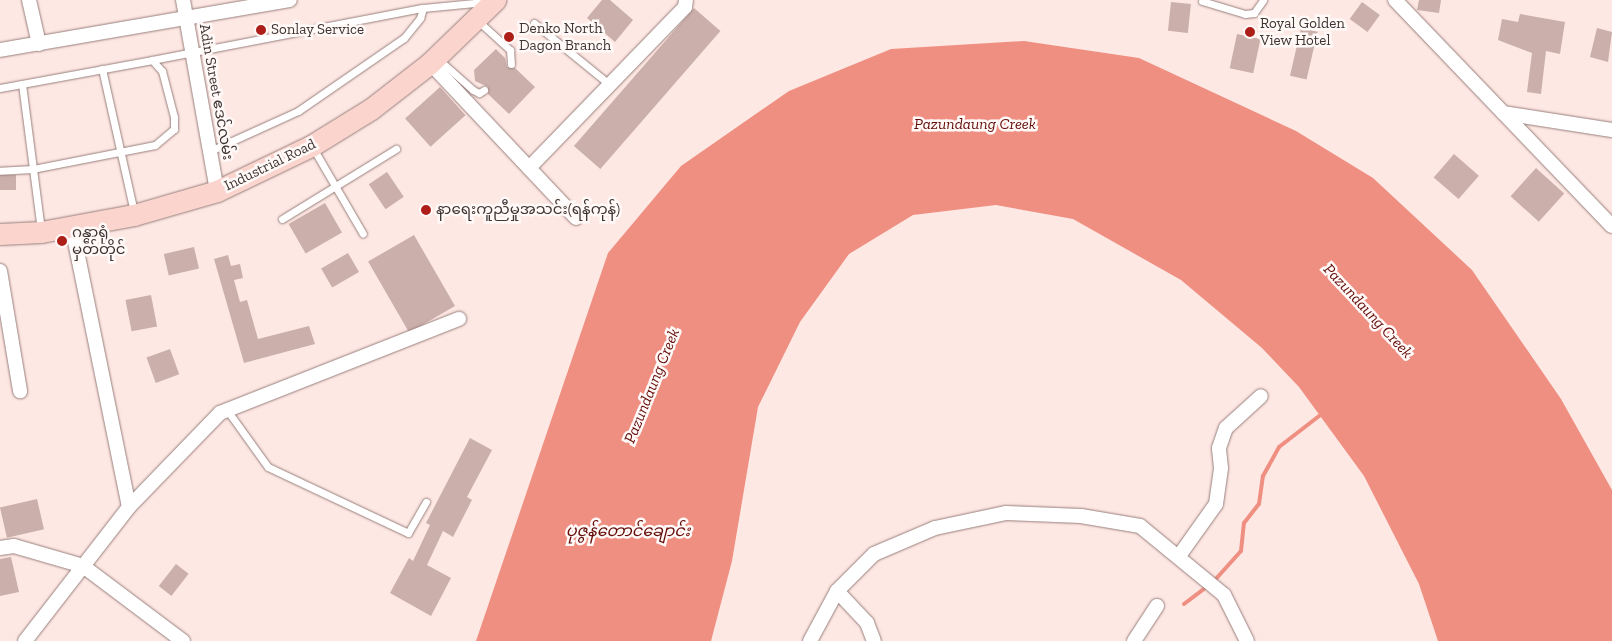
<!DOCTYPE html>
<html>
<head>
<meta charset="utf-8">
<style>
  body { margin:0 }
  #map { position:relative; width:1612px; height:641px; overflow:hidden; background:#fee8e4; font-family:"Zilla Slab","Noto Sans Myanmar",serif }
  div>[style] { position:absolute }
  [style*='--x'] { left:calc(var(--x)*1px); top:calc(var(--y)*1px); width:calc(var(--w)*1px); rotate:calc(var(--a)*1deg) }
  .water>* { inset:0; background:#ef8f82 }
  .stream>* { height:4px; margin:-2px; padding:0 2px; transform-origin:2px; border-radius:2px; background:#ef8f82 }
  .building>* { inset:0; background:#caafab; transform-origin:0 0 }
  .roads { filter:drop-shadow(0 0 1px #977f7b) drop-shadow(0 0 1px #977f7b) }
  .lane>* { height:7px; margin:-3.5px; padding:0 3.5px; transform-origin:3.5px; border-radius:3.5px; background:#fff }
  .street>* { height:14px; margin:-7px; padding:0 7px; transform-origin:7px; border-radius:7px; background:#fff }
  .primary>* { height:21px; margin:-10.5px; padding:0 10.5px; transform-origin:10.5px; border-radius:10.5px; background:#fbd4cd }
  .dots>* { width:14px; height:14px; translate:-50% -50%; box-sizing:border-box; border:2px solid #fff9f8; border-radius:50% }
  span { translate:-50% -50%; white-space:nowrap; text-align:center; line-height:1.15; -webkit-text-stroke:5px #fff9f8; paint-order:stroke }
  .poi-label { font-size:15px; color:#3e3432 }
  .left { translate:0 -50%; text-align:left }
  .street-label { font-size:15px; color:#3e3432 }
  .water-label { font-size:16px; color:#630c08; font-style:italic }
</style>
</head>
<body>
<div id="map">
  <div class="water">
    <div style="clip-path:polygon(1024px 41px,1139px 58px,1296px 131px,1373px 178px,1472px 270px,1561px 399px,1612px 490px,1612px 641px,1438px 641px,1419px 584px,1364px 476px,1299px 387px,1262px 348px,1181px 280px,1073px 219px,996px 205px,913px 215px,849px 254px,800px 322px,758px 407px,732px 561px,711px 641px,476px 641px,608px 253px,681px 166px,789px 91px,891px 49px)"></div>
  </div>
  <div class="stream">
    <div style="--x:1214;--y:581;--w:40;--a:-48"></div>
    <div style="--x:1241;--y:551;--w:28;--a:-84"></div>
    <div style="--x:1244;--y:523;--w:24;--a:-52"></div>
    <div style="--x:1259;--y:504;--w:28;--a:-82"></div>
    <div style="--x:1263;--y:476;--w:33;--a:-61"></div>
    <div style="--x:1279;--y:447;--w:56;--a:-37.7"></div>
    <div style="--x:1184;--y:604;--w:30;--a:-37"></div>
  </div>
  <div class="building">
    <div style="clip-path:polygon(602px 0,610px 0,633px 20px,615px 42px,587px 18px)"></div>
    <div style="clip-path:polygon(1419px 0,1441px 0,1439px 13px,1417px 10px)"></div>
    <div style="left:1171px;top:2px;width:20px;height:29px;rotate:6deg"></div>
    <div style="left:1362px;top:2px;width:22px;height:21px;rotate:36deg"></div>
    <div style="left:694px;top:8px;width:35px;height:183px;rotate:41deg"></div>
    <div style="clip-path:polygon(1520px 14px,1565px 22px,1560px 54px,1546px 51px,1541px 94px,1527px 92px,1532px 53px,1498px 40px,1502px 19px,1518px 22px)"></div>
    <div style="left:1301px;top:28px;width:17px;height:49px;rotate:13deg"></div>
    <div style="clip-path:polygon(1597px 28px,1612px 32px,1608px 62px,1590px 57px)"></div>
    <div style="left:1237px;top:34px;width:24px;height:35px;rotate:12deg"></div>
    <div style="clip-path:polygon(496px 49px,505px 58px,507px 67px,515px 68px,535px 87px,509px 114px,488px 94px,488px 87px,475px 81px,474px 70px)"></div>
    <div style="left:440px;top:87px;width:38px;height:47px;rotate:48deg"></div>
    <div style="left:1454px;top:154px;width:33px;height:31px;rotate:41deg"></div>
    <div style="left:1536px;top:168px;width:38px;height:38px;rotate:42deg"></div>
    <div style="left:387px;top:172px;width:30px;height:22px;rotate:56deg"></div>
    <div style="left:16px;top:175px;width:15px;height:16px;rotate:90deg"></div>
    <div style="left:325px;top:203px;width:34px;height:42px;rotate:60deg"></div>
    <div style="left:414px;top:235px;width:82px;height:53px;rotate:60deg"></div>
    <div style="left:194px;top:247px;width:22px;height:31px;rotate:77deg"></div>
    <div style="left:348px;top:253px;width:22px;height:31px;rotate:60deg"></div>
    <div style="clip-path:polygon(228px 255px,231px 266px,240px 264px,243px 278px,234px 280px,240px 302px,247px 300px,258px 339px,309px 326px,315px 344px,244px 363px,214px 259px)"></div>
    <div style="left:151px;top:295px;width:32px;height:26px;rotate:79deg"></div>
    <div style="left:170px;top:349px;width:27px;height:25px;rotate:70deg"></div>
    <div style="clip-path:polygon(470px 438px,492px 450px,467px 497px,472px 500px,453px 537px,443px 531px,427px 565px,451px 578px,431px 616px,390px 593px,409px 558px,413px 561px,430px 525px,426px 523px)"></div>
    <div style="left:37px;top:499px;width:31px;height:38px;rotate:77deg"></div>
    <div style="clip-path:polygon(11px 557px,19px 592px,0 596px,0 559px)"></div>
    <div style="left:176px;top:564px;width:16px;height:28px;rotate:38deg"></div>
  </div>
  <div class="roads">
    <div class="lane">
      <div style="--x:1202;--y:1;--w:45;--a:16.8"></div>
      <div style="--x:1245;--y:14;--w:9;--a:-6"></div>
      <div style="--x:1254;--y:13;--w:16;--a:-55"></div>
      <div style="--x:477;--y:20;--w:45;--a:42.3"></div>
      <div style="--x:510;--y:50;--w:14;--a:86"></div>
      <div style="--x:534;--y:23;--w:97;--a:39.1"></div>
      <div style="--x:438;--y:59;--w:47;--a:41.5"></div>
      <div style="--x:473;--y:90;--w:7;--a:27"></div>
      <div style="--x:479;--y:93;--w:6;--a:-31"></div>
      <div style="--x:152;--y:60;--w:276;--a:-10.9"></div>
      <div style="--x:423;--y:8;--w:62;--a:-5.5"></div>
      <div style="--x:102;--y:69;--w:147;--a:77.4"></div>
      <div style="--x:22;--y:84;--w:147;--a:82.6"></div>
      <div style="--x:0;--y:88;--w:155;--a:-10.4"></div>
      <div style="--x:152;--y:60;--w:15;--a:48"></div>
      <div style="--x:162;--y:71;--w:48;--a:75.4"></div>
      <div style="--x:174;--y:117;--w:12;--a:90"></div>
      <div style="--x:174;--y:129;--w:25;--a:140"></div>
      <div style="--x:155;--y:145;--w:124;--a:168.9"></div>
      <div style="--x:33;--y:169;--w:33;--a:177"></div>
      <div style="--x:313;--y:148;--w:99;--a:59.8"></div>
      <div style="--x:210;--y:151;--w:97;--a:-24.4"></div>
      <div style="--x:298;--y:111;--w:129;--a:-34.6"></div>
      <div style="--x:404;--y:38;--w:26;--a:-51"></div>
      <div style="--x:420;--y:18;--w:10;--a:-73"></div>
      <div style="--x:282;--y:219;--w:134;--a:-31.6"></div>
      <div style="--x:227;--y:410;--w:70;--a:54.3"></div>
      <div style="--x:268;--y:467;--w:155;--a:25.2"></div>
      <div style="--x:408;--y:533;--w:36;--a:-60"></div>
    </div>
    <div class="street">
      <div style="--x:29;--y:0;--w:45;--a:77.2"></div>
      <div style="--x:183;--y:0;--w:194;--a:79.9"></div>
      <div style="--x:1395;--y:0;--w:313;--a:46.2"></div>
      <div style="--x:0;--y:50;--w:294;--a:-9.8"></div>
      <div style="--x:430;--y:63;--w:213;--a:46.7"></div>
      <div style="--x:1503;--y:113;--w:110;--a:8.9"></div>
      <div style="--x:529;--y:168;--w:224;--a:-45.9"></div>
      <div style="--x:685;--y:7;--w:7;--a:-82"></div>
      <div style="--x:0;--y:271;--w:122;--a:80.5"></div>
      <div style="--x:129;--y:507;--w:131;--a:-45.9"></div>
      <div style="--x:220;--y:413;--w:257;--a:-21.5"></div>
      <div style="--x:0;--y:548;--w:14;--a:-8"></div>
      <div style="--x:14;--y:546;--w:72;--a:16.2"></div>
      <div style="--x:83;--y:566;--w:125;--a:36.9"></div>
      <div style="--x:1179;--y:556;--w:64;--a:-54.6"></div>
      <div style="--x:1216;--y:504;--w:36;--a:-82"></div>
      <div style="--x:1221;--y:468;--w:20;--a:-96"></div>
      <div style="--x:1219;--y:448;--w:21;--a:-71"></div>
      <div style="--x:1226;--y:428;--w:47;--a:-42.4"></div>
      <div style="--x:837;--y:591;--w:44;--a:46.8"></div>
      <div style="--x:867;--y:623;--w:19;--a:69"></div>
      <div style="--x:25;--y:641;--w:170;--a:-52.2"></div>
      <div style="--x:129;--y:507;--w:287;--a:-101.5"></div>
      <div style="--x:810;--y:641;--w:57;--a:-61.6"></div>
      <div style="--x:837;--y:591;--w:52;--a:-45"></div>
      <div style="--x:874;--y:554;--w:66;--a:-23.1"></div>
      <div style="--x:935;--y:528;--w:73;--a:-11.9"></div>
      <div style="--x:1006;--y:513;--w:75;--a:2.3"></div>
      <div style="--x:1081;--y:516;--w:60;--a:9.6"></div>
      <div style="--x:1140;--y:526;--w:109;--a:39.4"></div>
      <div style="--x:1224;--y:595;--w:51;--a:63.4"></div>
      <div style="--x:1134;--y:641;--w:42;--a:-56.7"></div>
    </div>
    <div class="primary">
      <div style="--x:0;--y:234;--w:41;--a:-2.8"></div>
      <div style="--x:41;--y:232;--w:95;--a:-10.4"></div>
      <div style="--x:134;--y:215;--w:86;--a:-16.1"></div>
      <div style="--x:217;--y:191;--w:104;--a:-25.6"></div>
      <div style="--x:311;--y:146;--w:70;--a:-31.7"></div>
      <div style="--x:371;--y:109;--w:75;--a:-37.9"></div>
      <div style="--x:430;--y:63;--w:91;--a:-44.1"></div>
    </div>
  </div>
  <div class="dots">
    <div style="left:261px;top:30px;background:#ae1e18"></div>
    <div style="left:1250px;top:32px;background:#ae1e18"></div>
    <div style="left:509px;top:37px;background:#ae1e18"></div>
    <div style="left:426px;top:210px;background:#ae1e18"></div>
    <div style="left:62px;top:241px;background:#ae1e18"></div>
  </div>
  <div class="poi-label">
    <span class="left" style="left:1260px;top:32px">Royal Golden<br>View Hotel</span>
    <span class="left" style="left:519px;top:37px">Denko North<br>Dagon Branch</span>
    <span class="left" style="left:271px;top:30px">Sonlay Service</span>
    <span class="left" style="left:436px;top:210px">နာရေးကူညီမှုအသင်း(ရန်ကုန်)</span>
    <span class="left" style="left:72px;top:241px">ဂန္ဓာရုံ<br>မှတ်တိုင်</span>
  </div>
  <div class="street-label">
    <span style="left:216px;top:92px;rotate:80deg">Adin Street ဧဒင်လမ်း</span>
    <span style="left:270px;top:165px;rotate:-26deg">Industrial Road</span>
  </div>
  <div class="water-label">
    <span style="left:975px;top:124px">Pazundaung Creek</span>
    <span style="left:1368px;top:311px;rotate:47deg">Pazundaung Creek</span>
    <span style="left:652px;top:386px;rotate:-68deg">Pazundaung Creek</span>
    <span style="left:628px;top:531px">ပုဇွန်တောင်ချောင်း</span>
  </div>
</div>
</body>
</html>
